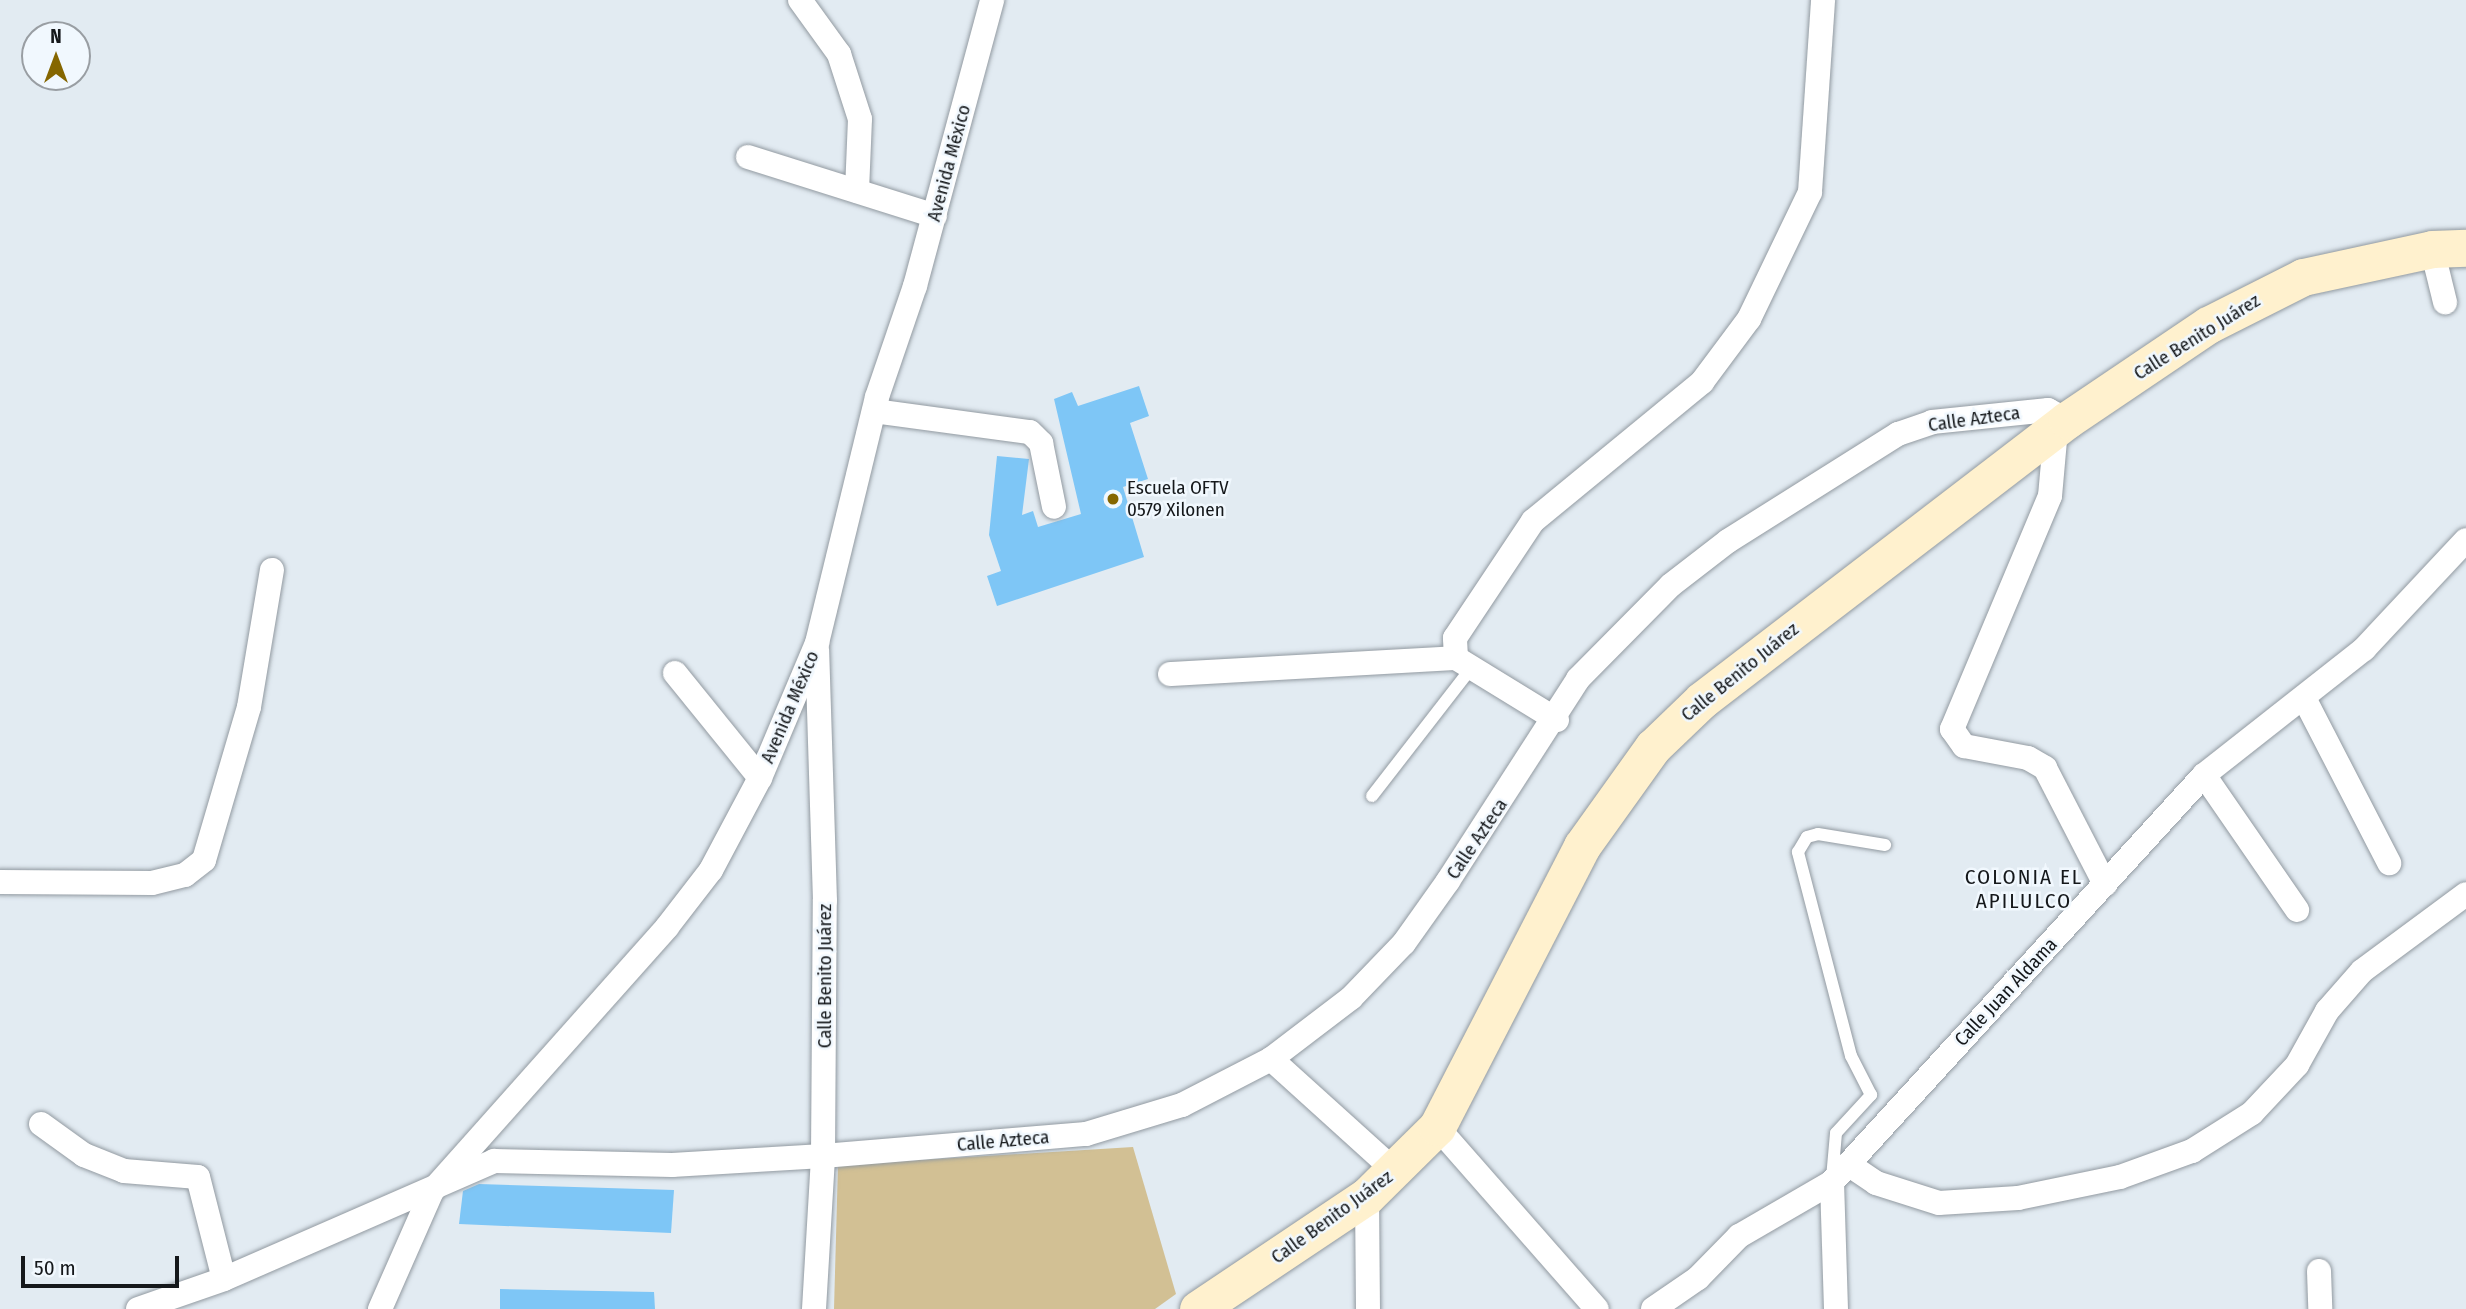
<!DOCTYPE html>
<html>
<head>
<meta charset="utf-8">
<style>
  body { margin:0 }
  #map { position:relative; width:2466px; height:1309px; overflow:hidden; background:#e2ebf2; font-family:"Fira Sans Condensed",sans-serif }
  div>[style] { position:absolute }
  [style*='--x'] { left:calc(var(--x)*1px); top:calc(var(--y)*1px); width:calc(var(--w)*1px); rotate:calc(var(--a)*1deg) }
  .green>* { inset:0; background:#d2c094 }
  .building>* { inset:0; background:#7ec6f6 }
  .roads { filter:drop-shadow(0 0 2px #929aa1) drop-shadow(0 0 2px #929aa1) }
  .service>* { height:12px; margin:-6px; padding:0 6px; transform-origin:6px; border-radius:6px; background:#fff }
  .minor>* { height:24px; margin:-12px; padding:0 12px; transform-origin:12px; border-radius:12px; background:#fff }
  .secondary>* { height:37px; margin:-18.5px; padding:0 18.5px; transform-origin:18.5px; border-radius:18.5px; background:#fff1ce }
  .dots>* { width:19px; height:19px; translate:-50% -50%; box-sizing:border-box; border:4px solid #f1f8fe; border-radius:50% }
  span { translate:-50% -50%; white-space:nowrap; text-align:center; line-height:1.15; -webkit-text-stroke:5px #f1f8fe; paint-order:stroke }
  .street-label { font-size:19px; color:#15181b }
  .poi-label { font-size:19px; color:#15181b }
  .left { translate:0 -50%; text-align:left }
  .neighbourhood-label { font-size:21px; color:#15181b; letter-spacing:2px }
  .north { position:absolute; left:21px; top:21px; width:70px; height:70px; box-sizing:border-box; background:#f1f8fe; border:2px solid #999ea3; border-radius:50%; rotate:0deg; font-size:19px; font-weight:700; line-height:28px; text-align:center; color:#15181b }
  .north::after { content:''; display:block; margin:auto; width:24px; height:32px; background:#856600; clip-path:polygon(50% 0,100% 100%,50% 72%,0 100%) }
  .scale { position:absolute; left:21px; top:1256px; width:158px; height:32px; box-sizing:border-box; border:4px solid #15181b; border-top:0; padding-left:9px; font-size:21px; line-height:24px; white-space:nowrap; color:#15181b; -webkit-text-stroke:5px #f1f8fe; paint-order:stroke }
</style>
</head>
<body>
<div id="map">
  <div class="green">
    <div style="clip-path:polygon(1133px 1147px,1176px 1294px,1155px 1309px,834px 1309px,838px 1165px)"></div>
  </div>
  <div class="building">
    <div style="clip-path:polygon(1139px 386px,1149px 416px,1130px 423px,1148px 479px,1123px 487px,1144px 557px,997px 606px,987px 576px,1001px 571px,989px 535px,997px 456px,1029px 459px,1022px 515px,1033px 511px,1038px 527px,1081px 514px,1054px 399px,1072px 392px,1078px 406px)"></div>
    <div style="clip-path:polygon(479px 1184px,674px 1190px,671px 1233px,459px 1224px,463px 1191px)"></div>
    <div style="clip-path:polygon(500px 1289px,654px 1292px,655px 1309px,500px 1309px)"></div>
  </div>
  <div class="roads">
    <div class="service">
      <div style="--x:1372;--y:796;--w:163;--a:-52.2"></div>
      <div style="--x:1832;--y:1178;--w:45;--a:-84.9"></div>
      <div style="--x:1836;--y:1133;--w:52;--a:-47.4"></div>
      <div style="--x:1871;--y:1095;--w:44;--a:-117.1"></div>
      <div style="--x:1851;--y:1056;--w:211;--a:-104.6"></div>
      <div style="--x:1798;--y:852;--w:17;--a:-59"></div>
      <div style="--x:1807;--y:837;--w:11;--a:-15"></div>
      <div style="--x:1818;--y:834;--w:68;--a:9.3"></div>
    </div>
    <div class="minor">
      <div style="--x:800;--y:0;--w:67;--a:54.2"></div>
      <div style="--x:839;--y:54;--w:68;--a:72.1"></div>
      <div style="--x:860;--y:119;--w:72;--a:92.4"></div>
      <div style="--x:748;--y:157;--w:196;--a:17.5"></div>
      <div style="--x:2432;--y:249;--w:55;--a:76.2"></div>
      <div style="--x:874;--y:411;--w:157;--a:7.7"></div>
      <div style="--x:1030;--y:432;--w:16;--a:45"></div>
      <div style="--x:1041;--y:443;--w:65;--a:78.5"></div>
      <div style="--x:2056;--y:429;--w:67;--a:95.1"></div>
      <div style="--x:2050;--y:496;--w:253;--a:112.8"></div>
      <div style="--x:1952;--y:729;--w:21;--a:55"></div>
      <div style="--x:1964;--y:746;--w:65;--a:10.6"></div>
      <div style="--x:2028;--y:758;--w:20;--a:30"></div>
      <div style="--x:2045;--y:768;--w:131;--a:62.7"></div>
      <div style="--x:675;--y:673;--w:135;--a:51"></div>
      <div style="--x:1170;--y:674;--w:286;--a:-3.2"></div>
      <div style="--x:2304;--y:698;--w:186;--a:62.7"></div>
      <div style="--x:1557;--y:720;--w:119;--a:-148.5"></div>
      <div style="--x:1456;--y:658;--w:20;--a:-93"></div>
      <div style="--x:1455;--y:638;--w:141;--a:-56.3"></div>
      <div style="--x:1533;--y:521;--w:219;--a:-39.4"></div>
      <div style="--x:1702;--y:382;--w:79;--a:-53.3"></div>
      <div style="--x:1749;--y:319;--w:141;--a:-64.3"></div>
      <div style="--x:1810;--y:192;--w:192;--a:-86.1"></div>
      <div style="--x:2204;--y:775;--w:164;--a:55.4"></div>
      <div style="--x:0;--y:882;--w:152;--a:0.4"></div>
      <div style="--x:152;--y:883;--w:34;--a:-14"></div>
      <div style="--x:185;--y:875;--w:24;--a:-38"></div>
      <div style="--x:204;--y:860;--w:159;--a:-73.6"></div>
      <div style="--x:249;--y:707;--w:139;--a:-80.5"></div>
      <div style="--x:1271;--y:1059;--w:167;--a:42.1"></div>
      <div style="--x:41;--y:1124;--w:53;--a:35.8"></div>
      <div style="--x:84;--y:1155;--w:43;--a:21.8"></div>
      <div style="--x:124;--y:1171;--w:74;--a:4.6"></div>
      <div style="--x:198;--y:1177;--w:105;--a:75.7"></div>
      <div style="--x:1437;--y:1127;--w:242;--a:48.7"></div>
      <div style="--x:1848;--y:1164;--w:34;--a:34"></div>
      <div style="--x:1876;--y:1183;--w:66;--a:17.6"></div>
      <div style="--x:1939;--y:1203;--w:79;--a:-3.6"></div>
      <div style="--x:2018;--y:1198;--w:104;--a:-11.6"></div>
      <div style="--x:2120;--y:1177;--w:77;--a:-19.9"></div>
      <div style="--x:2192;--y:1151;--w:71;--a:-32.3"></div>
      <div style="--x:2252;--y:1113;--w:66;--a:-46.8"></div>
      <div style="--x:2297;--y:1065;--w:62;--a:-60.9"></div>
      <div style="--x:2327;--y:1011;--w:53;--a:-48.8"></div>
      <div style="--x:2362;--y:971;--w:129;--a:-36.5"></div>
      <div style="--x:1832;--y:1182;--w:127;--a:88.2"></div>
      <div style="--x:1367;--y:1196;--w:113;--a:89.5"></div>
      <div style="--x:2319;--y:1271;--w:38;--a:88"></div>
      <div style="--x:138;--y:1309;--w:91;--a:-19.2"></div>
      <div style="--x:224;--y:1279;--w:295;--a:-23.6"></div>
      <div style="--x:494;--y:1161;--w:178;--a:1.3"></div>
      <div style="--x:672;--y:1165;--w:151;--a:-3.4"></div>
      <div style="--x:823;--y:1156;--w:264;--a:-4.8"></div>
      <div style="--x:1086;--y:1134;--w:100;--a:-16.8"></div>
      <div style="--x:1182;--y:1105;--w:100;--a:-27.3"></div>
      <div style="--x:1271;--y:1059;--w:101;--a:-37.3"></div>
      <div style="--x:1351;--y:998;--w:76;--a:-46.1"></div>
      <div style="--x:1404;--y:943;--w:76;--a:-54.6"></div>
      <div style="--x:1448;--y:881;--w:240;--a:-57.2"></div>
      <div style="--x:1578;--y:679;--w:132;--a:-45.3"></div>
      <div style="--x:1671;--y:585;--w:72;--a:-37.7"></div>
      <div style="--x:1728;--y:541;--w:201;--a:-32.2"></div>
      <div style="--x:1898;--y:434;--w:36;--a:-19"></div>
      <div style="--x:1932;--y:422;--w:117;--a:-5.9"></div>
      <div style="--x:2048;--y:410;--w:21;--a:28"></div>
      <div style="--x:380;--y:1309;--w:129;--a:-66.2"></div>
      <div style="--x:432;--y:1191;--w:353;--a:-48.3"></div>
      <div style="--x:667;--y:927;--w:72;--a:-52.3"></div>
      <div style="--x:711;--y:870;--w:104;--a:-62"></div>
      <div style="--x:760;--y:778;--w:147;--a:-67.1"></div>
      <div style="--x:817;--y:643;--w:253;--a:-76.3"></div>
      <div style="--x:877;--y:397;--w:117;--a:-71.1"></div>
      <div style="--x:915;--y:286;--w:296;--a:-74.9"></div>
      <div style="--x:814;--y:1309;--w:153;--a:-86.6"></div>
      <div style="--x:823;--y:1156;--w:255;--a:-89.6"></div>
      <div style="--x:825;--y:901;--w:251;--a:-91.8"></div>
      <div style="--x:1653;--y:1309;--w:55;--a:-34.6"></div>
      <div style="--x:1698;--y:1278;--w:59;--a:-45.7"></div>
      <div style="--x:1739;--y:1236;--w:108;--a:-30.1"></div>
      <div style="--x:1832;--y:1182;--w:551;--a:-47.57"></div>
      <div style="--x:2204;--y:775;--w:204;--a:-38.2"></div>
      <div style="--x:2364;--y:649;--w:149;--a:-46.9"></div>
    </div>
    <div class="secondary">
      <div style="--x:1198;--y:1309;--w:203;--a:-33.8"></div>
      <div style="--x:1367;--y:1196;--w:98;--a:-44.6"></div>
      <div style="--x:1437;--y:1127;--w:316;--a:-62.7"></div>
      <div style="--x:1582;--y:846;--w:122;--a:-54.4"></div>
      <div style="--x:1653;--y:747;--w:68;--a:-43.8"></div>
      <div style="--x:1702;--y:700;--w:460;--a:-37.5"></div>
      <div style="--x:2067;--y:420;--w:170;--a:-34"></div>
      <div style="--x:2208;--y:325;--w:106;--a:-26.8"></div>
      <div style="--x:2303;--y:277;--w:132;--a:-12.2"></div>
      <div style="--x:2432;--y:249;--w:34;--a:-2"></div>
    </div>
  </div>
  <div class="dots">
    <div style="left:1113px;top:499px;background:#856600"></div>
  </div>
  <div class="street-label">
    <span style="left:949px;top:163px;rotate:-75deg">Avenida México</span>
    <span style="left:2197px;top:337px;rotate:-32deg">Calle Benito Juárez</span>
    <span style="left:1974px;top:419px;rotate:-8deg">Calle Azteca</span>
    <span style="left:1740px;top:672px;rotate:-39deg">Calle Benito Juárez</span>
    <span style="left:790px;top:707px;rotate:-67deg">Avenida México</span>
    <span style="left:1477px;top:839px;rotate:-56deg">Calle Azteca</span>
    <span style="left:825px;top:976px;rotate:-90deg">Calle Benito Juárez</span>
    <span style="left:2006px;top:992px;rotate:-47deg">Calle Juan Aldama</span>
    <span style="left:1003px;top:1141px;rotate:-5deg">Calle Azteca</span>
    <span style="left:1332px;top:1217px;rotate:-36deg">Calle Benito Juárez</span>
  </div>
  <div class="poi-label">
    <span class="left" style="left:1127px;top:499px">Escuela OFTV<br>0579 Xilonen</span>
  </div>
  <div class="neighbourhood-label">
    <span style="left:2024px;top:889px">COLONIA EL<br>APILULCO</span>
  </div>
  <div class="north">N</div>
  <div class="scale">50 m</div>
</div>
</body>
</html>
